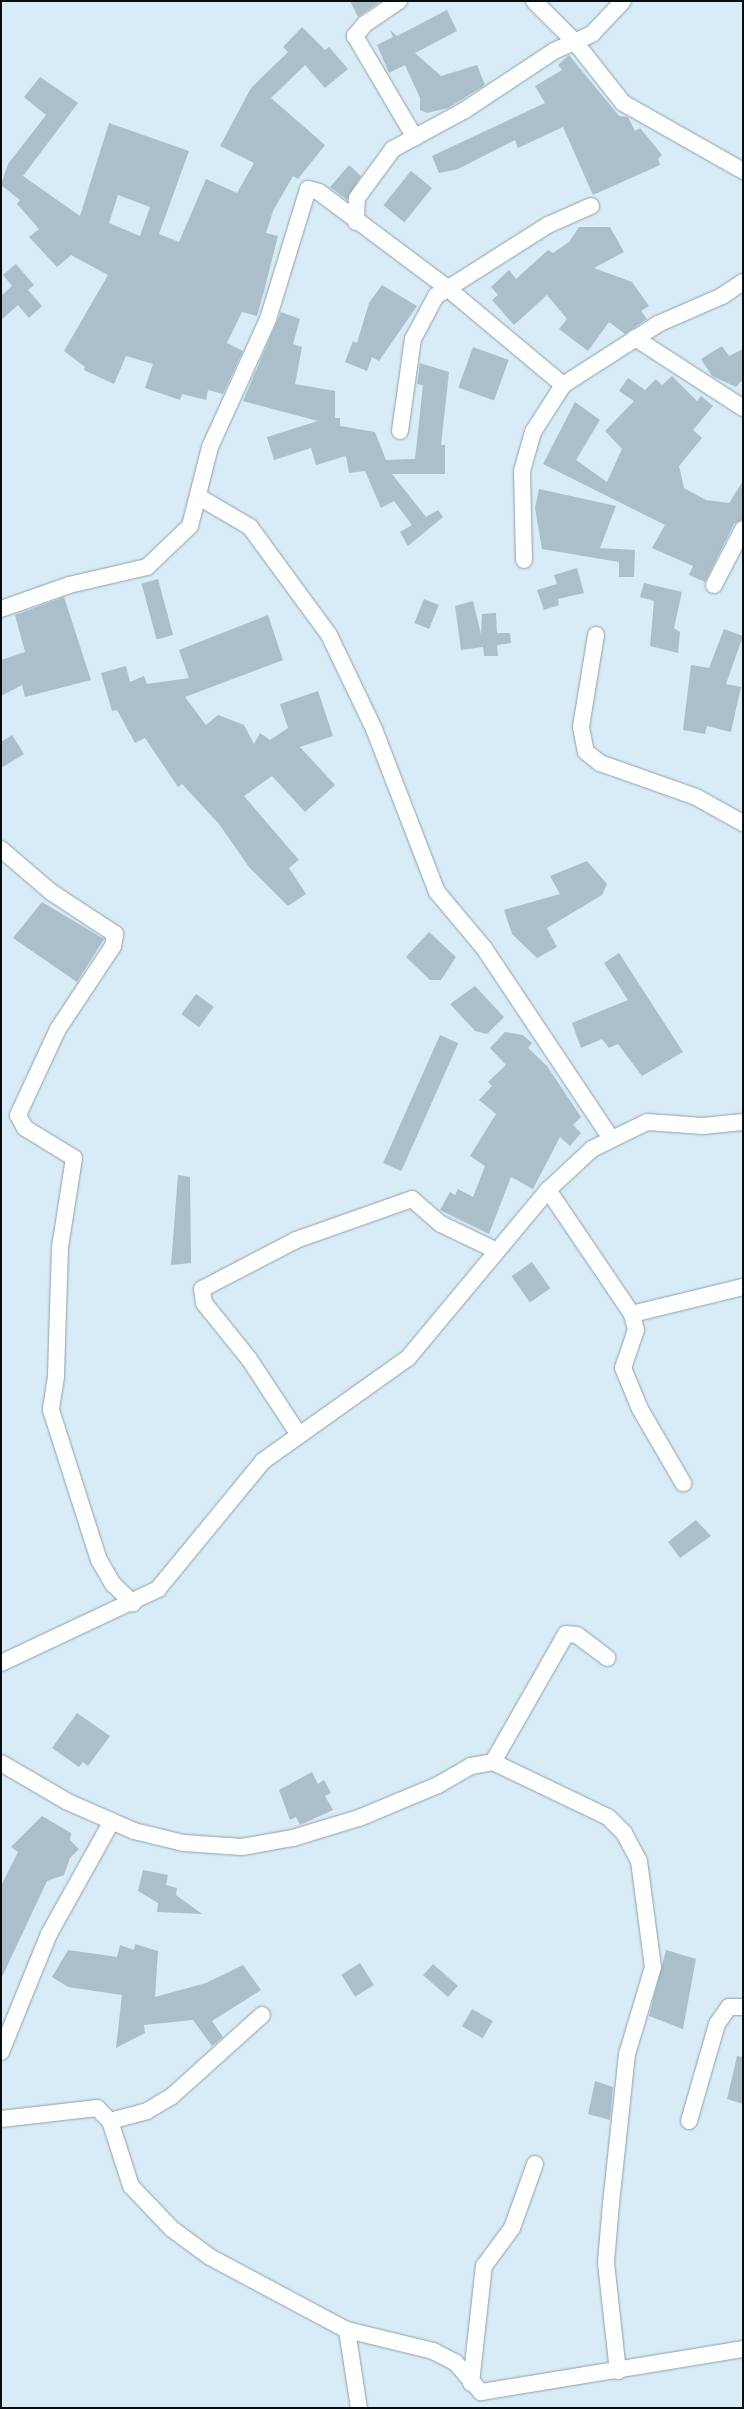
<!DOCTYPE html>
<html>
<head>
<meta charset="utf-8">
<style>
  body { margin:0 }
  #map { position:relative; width:744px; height:2409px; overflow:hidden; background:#d7ecf7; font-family:Arial,sans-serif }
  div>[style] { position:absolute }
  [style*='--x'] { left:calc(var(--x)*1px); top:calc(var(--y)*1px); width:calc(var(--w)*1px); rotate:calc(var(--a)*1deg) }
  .building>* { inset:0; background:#abbfca; transform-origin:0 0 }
  .roads { filter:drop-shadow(0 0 1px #8da0aa) drop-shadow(0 0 1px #8da0aa) }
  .minor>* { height:16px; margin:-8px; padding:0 8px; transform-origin:8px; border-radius:8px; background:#fff }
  span { translate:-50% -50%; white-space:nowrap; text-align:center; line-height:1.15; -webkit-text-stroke:5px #ebf7fe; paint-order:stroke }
  .frame { position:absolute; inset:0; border:2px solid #060d10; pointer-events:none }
</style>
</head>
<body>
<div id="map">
  <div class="building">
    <div style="clip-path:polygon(350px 1px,381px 1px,358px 17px)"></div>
    <div style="clip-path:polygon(447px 10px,457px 31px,415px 53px,441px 76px,477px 65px,485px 85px,448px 108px,427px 113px,420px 110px,420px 98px,405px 65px,389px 73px,377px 45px,393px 37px,390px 30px,397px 36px)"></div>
    <div style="clip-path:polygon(evenodd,302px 27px,325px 50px,329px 47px,348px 69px,325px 88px,305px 65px,271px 98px,325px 145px,298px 179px,293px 176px,273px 211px,266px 233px,278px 236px,264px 291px,257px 316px,242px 312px,227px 343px,243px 351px,223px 394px,208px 390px,206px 400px,182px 394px,180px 400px,145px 388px,153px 364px,126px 356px,114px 384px,84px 370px,85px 367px,64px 351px,108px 275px,71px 255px,57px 267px,29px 237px,39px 229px,17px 204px,20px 200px,1px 185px,8px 164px,46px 115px,24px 97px,40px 77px,78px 103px,23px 176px,80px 216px,109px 123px,189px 151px,159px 234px,179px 242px,206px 179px,237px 193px,254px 163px,220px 146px,251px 88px,288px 52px,283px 47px,302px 27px,118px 195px,150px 207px,140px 236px,109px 223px,118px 195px)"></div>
    <div style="clip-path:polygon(569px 55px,619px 116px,628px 117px,635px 131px,640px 128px,650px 140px,662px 155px,658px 159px,660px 165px,593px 195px,563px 127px,518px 148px,515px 140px,458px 169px,439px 173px,432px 156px,545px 103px,535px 86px,562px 70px,558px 65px)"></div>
    <div style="clip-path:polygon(349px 165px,361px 176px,347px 200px,330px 187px)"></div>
    <div style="left:411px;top:171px;width:27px;height:44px;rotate:39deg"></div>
    <div style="clip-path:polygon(579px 227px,610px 227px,624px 252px,594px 268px,632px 282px,649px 306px,641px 311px,647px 319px,625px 334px,609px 322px,588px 351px,559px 329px,567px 319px,547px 295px,514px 325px,492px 300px,498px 295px,491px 287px,509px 270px,516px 279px,548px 250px,553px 253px,569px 242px)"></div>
    <div style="clip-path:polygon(16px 264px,34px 285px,28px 290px,42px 306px,29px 318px,18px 305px,1px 320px,1px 296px,12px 286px,3px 275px)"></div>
    <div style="clip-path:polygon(382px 285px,417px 306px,379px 361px,372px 357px,367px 371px,345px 362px,353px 341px,357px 343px,369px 303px)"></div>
    <div style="clip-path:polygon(281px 312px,300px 319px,293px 344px,302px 347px,295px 384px,335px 391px,335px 418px,340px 418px,340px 426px,375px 432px,386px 460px,415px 459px,423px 385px,417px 384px,420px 363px,449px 372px,441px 445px,445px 445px,445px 474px,392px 474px,426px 517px,438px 510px,443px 517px,408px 546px,400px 532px,412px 525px,394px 501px,381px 508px,365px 471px,349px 473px,346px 456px,316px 465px,311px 448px,274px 460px,267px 437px,318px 421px,243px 401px)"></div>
    <div style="clip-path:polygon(722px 346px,729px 356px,743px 349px,743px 379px,736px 387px,712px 376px,701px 359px)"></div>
    <div style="left:473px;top:347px;width:38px;height:43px;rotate:20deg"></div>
    <div style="clip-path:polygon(672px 376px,697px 401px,701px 396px,713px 406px,693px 430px,702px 438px,679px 466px,684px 488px,706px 500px,729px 503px,743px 481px,743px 519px,734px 524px,705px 582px,689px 575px,693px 566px,652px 548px,665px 525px,543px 464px,575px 402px,600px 420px,576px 460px,607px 482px,622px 449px,605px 431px,634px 401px,619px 391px,628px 378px,645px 390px,656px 379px,662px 385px)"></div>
    <div style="clip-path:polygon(539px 489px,616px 506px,600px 548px,635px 550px,634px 577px,619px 577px,619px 562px,542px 549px,535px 508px)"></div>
    <div style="clip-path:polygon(577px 568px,584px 593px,558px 599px,559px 605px,544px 610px,537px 590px,557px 584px,554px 575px)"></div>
    <div style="left:158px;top:579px;width:58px;height:17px;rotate:75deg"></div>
    <div style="clip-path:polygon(644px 583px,682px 592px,674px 628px,680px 632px,678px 653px,650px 646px,654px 601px,640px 597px)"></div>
    <div style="clip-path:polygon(64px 597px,91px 680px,25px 697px,22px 685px,1px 696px,1px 660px,25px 652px,15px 615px)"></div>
    <div style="left:424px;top:599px;width:16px;height:26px;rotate:22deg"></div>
    <div style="clip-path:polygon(473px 601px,481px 634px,482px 614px,496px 613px,497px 633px,510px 633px,511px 643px,497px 645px,498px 656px,484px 656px,483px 647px,461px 650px,455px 606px)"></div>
    <div style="clip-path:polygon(268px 615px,283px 660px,185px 697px,206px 725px,218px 715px,244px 725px,254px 744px,260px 733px,270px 740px,288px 728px,280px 704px,318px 691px,333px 736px,300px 747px,335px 785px,305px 812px,272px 776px,244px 796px,299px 860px,289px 868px,306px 894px,288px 906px,249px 867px,219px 824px,182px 784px,178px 787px,145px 738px,135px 743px,117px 710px,112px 711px,101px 673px,126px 666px,130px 682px,144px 676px,147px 684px,189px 678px,179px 650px)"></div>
    <div style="clip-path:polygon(724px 629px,743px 636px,726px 684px,741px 687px,731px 732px,707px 726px,705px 734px,683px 730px,691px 665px,709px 668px)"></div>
    <div style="clip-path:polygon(12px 735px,24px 754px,1px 768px,1px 742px)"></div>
    <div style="clip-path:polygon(587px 861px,607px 884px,602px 895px,547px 928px,557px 947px,537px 958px,512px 934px,504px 910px,560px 894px,550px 876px)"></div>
    <div style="clip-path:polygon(42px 902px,104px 939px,77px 982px,13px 938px)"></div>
    <div style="clip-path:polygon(429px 932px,456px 957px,441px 980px,430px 980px,406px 957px)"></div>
    <div style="clip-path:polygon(619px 953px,683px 1052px,642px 1076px,618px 1044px,609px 1048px,602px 1039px,581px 1048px,572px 1023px,628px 1000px,604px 963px)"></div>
    <div style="clip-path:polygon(475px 986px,504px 1017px,487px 1034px,475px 1031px,450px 1004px)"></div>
    <div style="left:196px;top:994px;width:22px;height:25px;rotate:36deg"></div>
    <div style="clip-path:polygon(505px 1032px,523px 1035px,532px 1043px,528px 1048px,547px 1066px,581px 1117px,573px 1125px,581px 1133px,570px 1146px,560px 1137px,533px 1189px,511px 1177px,489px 1234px,440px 1210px,450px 1192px,455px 1195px,458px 1189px,473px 1197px,485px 1166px,470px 1156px,496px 1114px,479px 1100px,492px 1086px,488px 1082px,506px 1065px,490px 1048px)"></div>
    <div style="left:440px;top:1035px;width:20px;height:140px;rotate:24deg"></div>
    <div style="clip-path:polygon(178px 1175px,190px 1177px,191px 1263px,171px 1265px)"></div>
    <div style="left:532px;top:1262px;width:32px;height:25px;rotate:55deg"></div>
    <div style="clip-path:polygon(696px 1520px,711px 1536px,680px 1558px,668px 1542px)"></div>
    <div style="clip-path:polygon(77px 1713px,110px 1736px,88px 1766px,83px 1762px,79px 1767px,52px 1748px)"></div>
    <div style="clip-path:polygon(312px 1772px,318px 1784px,324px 1780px,331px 1793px,325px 1796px,333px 1810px,300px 1825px,296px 1817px,290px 1820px,279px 1790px)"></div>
    <div style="clip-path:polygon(42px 1816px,71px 1833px,70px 1840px,79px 1849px,70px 1858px,64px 1875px,47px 1881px,1px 1979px,1px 1886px,18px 1852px,11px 1847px)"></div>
    <div style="clip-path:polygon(143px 1870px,168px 1875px,166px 1885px,177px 1888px,176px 1895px,202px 1914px,157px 1912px,158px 1903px,138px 1891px)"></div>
    <div style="clip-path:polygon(135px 1944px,158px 1951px,155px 1997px,206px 1983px,243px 1965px,261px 1990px,212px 2021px,223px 2037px,212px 2046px,193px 2020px,144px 2025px,145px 2033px,116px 2048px,122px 1995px,68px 1987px,52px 1977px,68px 1950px,117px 1957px,120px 1945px,134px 1950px)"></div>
    <div style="clip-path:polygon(666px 1950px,696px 1959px,683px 2029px,649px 2016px)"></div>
    <div style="left:360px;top:1963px;width:26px;height:22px;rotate:58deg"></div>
    <div style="left:433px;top:1964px;width:33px;height:15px;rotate:41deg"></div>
    <div style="left:472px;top:2009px;width:24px;height:20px;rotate:30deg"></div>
    <div style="clip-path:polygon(737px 2056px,743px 2057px,743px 2104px,727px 2099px)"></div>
    <div style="clip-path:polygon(595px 2081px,613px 2087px,610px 2120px,588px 2114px)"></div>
  </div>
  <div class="roads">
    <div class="minor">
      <div style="--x:399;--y:1;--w:41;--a:145.9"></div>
      <div style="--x:365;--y:24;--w:16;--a:130"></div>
      <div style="--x:355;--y:36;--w:118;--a:59.5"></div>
      <div style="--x:534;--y:1;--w:58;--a:45"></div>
      <div style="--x:575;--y:42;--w:78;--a:51.8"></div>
      <div style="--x:623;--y:103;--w:138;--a:29.5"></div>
      <div style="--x:356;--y:222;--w:24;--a:-88"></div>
      <div style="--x:357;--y:198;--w:61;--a:-53.7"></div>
      <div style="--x:393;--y:149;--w:82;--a:-28.4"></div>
      <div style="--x:465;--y:110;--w:107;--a:-33.5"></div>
      <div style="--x:554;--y:51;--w:42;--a:-24.1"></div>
      <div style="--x:592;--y:34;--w:45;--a:-46.8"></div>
      <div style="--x:635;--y:338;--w:129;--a:32.9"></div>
      <div style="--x:400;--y:431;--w:93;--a:-82"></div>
      <div style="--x:413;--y:339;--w:49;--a:-61.9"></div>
      <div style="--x:436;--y:296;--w:133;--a:-32.4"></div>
      <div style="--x:548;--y:225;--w:47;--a:-23.8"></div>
      <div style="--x:199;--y:497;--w:59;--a:30.5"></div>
      <div style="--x:250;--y:527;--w:134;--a:53.8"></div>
      <div style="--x:329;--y:635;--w:104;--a:64.4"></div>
      <div style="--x:374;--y:729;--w:175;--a:68.9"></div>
      <div style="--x:437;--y:892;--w:73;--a:50"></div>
      <div style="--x:484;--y:948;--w:227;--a:56.3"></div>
      <div style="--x:524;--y:560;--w:89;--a:-91.3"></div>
      <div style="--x:522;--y:471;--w:41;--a:-74.2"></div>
      <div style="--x:533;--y:432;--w:56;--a:-57.4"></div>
      <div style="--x:563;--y:385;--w:113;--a:-32.7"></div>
      <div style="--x:658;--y:324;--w:70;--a:-23.6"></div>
      <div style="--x:722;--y:296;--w:25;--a:-34"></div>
      <div style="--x:714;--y:585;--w:63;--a:-62.6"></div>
      <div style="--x:1;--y:609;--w:72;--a:-19.4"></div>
      <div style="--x:69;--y:585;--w:80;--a:-13"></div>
      <div style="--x:147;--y:567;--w:59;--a:-43.6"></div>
      <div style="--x:190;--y:526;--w:81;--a:-75.8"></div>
      <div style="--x:210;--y:447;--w:141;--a:-65.6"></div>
      <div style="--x:268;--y:319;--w:136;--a:-72.9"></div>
      <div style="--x:308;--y:189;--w:11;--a:15"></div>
      <div style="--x:319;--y:192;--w:159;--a:36.8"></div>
      <div style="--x:446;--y:287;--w:153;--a:39.9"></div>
      <div style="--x:596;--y:635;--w:93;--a:99.3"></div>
      <div style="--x:581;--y:727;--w:25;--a:79"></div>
      <div style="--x:586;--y:752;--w:18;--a:38"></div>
      <div style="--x:600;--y:763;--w:102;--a:19.5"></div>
      <div style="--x:696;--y:797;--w:54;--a:29"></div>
      <div style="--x:1;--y:849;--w:66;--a:40.7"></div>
      <div style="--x:51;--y:892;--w:77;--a:33.3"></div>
      <div style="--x:115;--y:934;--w:12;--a:99"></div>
      <div style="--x:113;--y:946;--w:100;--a:123.5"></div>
      <div style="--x:58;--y:1029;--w:95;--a:114.9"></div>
      <div style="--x:18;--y:1115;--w:15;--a:62"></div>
      <div style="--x:25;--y:1128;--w:57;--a:31.5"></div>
      <div style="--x:74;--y:1158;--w:90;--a:98.9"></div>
      <div style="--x:60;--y:1247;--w:130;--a:91.8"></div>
      <div style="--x:56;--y:1377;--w:33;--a:99"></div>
      <div style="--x:51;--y:1410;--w:157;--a:72.3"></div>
      <div style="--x:99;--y:1560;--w:28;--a:60"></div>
      <div style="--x:113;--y:1584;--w:28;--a:44"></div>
      <div style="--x:548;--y:1190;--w:150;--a:55.9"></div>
      <div style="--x:632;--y:1314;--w:16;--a:76"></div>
      <div style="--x:636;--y:1330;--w:40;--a:108.9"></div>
      <div style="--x:623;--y:1368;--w:44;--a:67.5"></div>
      <div style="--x:640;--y:1409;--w:86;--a:59.8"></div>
      <div style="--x:632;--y:1314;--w:114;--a:-13.7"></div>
      <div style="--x:299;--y:1435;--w:91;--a:-123.3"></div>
      <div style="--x:249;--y:1359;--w:72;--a:-128.8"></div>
      <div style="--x:204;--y:1303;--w:14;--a:-98"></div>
      <div style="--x:202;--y:1289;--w:106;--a:-27.5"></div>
      <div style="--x:296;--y:1240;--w:123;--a:-19.5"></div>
      <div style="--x:412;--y:1199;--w:38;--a:41"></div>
      <div style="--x:441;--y:1224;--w:62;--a:25.7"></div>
      <div style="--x:1;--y:1663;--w:174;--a:-25.2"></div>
      <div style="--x:158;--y:1589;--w:166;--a:-50.6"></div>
      <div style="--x:263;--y:1461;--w:178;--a:-35.4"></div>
      <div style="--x:408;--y:1358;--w:219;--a:-50.2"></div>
      <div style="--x:548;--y:1190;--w:60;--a:-43"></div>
      <div style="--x:592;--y:1149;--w:61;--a:-26.1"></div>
      <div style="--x:647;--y:1122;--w:56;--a:4.1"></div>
      <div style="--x:703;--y:1126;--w:40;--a:-5.7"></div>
      <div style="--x:493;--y:1762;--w:147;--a:-60.3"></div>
      <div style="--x:566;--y:1634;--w:11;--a:5"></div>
      <div style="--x:577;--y:1635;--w:38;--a:37"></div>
      <div style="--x:1;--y:1763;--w:78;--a:30.2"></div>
      <div style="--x:68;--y:1802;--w:72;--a:23.7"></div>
      <div style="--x:134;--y:1831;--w:51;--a:13.5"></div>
      <div style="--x:184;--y:1843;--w:58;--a:3.9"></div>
      <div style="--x:242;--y:1847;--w:52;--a:-10"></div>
      <div style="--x:293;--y:1838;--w:69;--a:-16.9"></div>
      <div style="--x:359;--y:1818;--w:86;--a:-22.7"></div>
      <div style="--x:438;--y:1785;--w:38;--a:-30"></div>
      <div style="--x:471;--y:1766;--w:22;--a:-10"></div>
      <div style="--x:493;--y:1762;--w:127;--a:25.6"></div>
      <div style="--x:608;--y:1817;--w:23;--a:45"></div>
      <div style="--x:624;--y:1833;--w:32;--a:62"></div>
      <div style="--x:639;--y:1861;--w:107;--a:82.5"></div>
      <div style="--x:653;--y:1967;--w:91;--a:106.6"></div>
      <div style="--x:627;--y:2054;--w:150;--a:96.1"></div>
      <div style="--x:611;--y:2203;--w:60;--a:94.8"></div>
      <div style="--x:606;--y:2263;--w:109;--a:83.7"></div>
      <div style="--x:1;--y:2052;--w:127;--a:-67.9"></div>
      <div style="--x:49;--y:1934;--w:129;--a:-60.9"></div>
      <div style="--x:1;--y:2119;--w:97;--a:-6.5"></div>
      <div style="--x:97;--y:2108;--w:18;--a:45"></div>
      <div style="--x:110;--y:2121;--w:68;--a:72.1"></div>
      <div style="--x:131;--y:2186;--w:59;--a:46.4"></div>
      <div style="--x:172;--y:2229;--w:47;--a:36.4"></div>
      <div style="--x:210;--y:2257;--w:155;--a:28.1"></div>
      <div style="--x:347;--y:2330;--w:89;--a:13.7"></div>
      <div style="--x:433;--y:2351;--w:25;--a:27"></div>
      <div style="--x:455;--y:2362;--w:40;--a:49"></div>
      <div style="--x:481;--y:2392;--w:266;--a:-9.3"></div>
      <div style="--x:110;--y:2121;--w:38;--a:-15"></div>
      <div style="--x:147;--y:2111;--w:29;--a:-31"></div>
      <div style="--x:172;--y:2096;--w:121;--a:-42"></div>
      <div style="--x:689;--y:2121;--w:101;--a:-73.9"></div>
      <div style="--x:717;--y:2024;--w:21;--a:-55"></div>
      <div style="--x:729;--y:2007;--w:14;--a:0"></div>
      <div style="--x:347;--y:2330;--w:79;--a:81.3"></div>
      <div style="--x:471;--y:2383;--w:118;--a:-83.7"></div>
      <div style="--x:484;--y:2266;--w:47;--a:-53.6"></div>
      <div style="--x:512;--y:2228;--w:68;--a:-70.2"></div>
    </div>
  </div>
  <div class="frame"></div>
</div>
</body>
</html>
